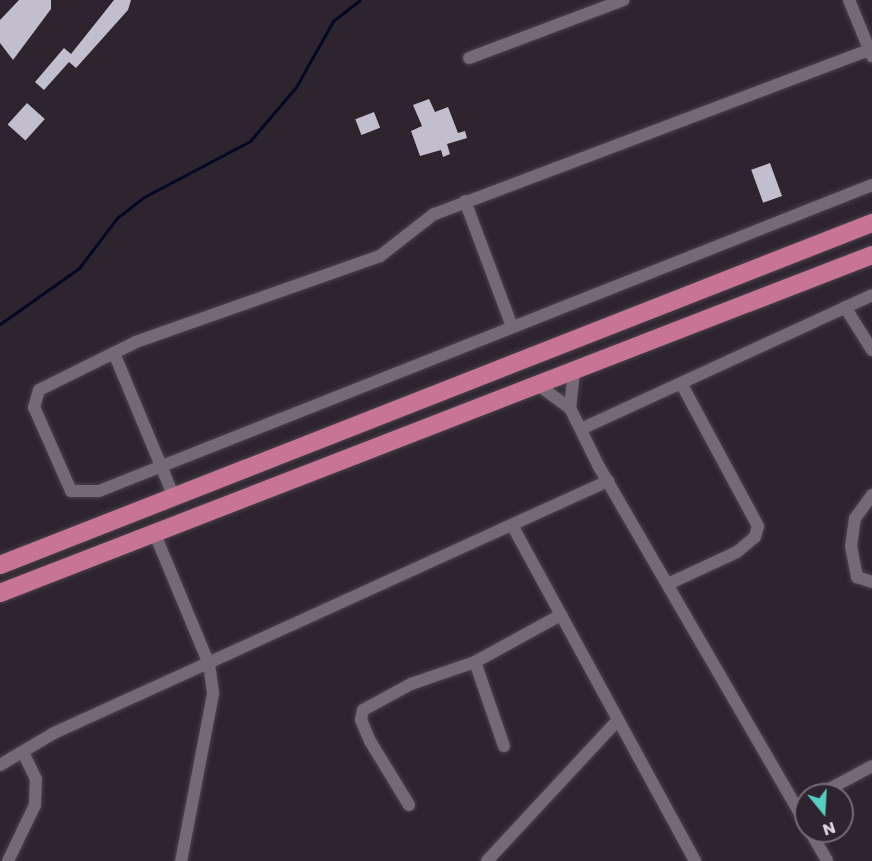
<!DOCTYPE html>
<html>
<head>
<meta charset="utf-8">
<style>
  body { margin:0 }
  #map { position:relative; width:872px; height:861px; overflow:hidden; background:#2d242d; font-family:Poppins,sans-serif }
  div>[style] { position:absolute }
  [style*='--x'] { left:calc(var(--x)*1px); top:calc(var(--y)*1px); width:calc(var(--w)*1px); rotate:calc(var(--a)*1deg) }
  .stream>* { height:3px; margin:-1.5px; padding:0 1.5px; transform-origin:1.5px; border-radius:1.5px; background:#050824 }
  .building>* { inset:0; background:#c2becd; transform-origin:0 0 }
  .roads { filter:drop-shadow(0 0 2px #494249) drop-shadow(0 0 2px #494249) }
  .minor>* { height:12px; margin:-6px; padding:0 6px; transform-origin:6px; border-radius:6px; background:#756974 }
  .highway>* { height:18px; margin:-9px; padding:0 9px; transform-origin:9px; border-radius:9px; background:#c87494 }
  span { translate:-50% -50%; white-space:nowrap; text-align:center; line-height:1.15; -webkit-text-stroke:6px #2d242d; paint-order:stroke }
  .north { position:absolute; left:794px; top:783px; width:60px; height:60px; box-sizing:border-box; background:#2d242d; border:2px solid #746c74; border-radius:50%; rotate:162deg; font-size:16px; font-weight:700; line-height:24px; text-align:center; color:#ded8de }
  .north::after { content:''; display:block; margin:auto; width:21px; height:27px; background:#57cec1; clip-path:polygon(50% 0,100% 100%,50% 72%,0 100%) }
</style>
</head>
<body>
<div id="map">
  <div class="stream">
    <div style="--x:0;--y:324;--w:97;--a:-35.3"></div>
    <div style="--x:79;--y:268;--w:63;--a:-52.8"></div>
    <div style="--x:117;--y:218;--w:34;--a:-38"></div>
    <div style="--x:144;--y:197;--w:120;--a:-27.8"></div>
    <div style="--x:250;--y:141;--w:71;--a:-49.6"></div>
    <div style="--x:296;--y:87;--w:76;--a:-60.7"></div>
    <div style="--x:333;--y:21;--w:34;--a:-38"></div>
  </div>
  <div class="building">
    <div style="clip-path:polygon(19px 0,51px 0,51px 9px,13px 60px,0 43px,0 20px)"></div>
    <div style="clip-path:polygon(114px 0,131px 0,128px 10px,76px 68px,69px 62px,44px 90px,35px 82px,64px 48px,71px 54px)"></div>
    <div style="clip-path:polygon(429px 99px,435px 112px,448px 107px,458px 133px,465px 131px,467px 138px,447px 144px,450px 154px,443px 157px,441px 150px,420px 156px,411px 131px,422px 126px,413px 105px)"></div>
    <div style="left:27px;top:103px;width:24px;height:29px;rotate:42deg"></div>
    <div style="left:374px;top:112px;width:17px;height:20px;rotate:69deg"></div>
    <div style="left:770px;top:163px;width:35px;height:20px;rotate:70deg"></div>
  </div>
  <div class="roads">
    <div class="minor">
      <div style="--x:849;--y:0;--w:61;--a:67.7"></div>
      <div style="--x:869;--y:50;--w:465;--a:159.3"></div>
      <div style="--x:434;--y:214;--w:68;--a:142.1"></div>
      <div style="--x:380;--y:256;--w:259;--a:160.6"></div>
      <div style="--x:136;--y:342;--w:108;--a:153.7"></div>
      <div style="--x:39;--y:390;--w:18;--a:106"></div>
      <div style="--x:34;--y:407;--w:92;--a:66.2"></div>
      <div style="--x:71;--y:491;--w:28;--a:0"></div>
      <div style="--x:99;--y:491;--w:831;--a:-21.6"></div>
      <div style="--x:469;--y:58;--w:165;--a:-20.6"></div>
      <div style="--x:465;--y:201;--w:131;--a:69.5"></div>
      <div style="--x:845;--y:307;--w:51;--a:57.9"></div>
      <div style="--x:114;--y:353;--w:156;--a:67.4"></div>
      <div style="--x:574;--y:371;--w:37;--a:96"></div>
      <div style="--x:570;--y:408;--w:64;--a:63.8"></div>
      <div style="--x:598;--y:465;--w:415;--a:59.9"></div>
      <div style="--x:538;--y:385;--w:39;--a:36"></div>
      <div style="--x:581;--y:429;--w:320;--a:-24.7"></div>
      <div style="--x:872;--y:495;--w:29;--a:126"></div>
      <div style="--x:855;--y:518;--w:28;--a:98"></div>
      <div style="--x:851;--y:546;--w:32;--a:79"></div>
      <div style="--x:857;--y:577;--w:16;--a:18"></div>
      <div style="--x:512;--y:525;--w:383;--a:61.4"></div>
      <div style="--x:154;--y:532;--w:143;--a:67.4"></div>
      <div style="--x:209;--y:664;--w:30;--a:82"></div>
      <div style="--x:213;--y:694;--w:170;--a:100.8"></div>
      <div style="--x:668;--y:584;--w:76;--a:-24.9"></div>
      <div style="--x:737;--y:552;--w:23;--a:-40"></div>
      <div style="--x:755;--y:537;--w:11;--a:-75"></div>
      <div style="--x:758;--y:526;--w:162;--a:-118.3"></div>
      <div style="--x:475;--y:662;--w:89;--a:71"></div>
      <div style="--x:0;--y:765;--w:63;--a:-30.7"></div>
      <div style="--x:54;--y:733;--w:609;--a:-24.46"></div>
      <div style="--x:818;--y:795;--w:61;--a:-28.2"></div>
      <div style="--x:409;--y:805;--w:75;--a:-121.4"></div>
      <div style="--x:370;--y:741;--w:23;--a:-113"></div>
      <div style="--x:361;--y:720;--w:10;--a:-79"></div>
      <div style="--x:363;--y:710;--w:55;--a:-28.4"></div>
      <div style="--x:411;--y:684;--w:68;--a:-19"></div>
      <div style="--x:475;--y:662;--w:98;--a:-28.7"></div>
      <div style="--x:810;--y:831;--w:34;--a:60"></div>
      <div style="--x:8;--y:861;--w:62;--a:-64.3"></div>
      <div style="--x:35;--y:805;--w:26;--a:-88"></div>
      <div style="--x:36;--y:779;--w:28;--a:-116"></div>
      <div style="--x:487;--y:861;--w:192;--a:-47.1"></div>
    </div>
    <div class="highway">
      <div style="--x:0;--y:565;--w:937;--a:-21.42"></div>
      <div style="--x:0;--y:593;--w:935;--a:-21.19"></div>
    </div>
  </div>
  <div class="north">N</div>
</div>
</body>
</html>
